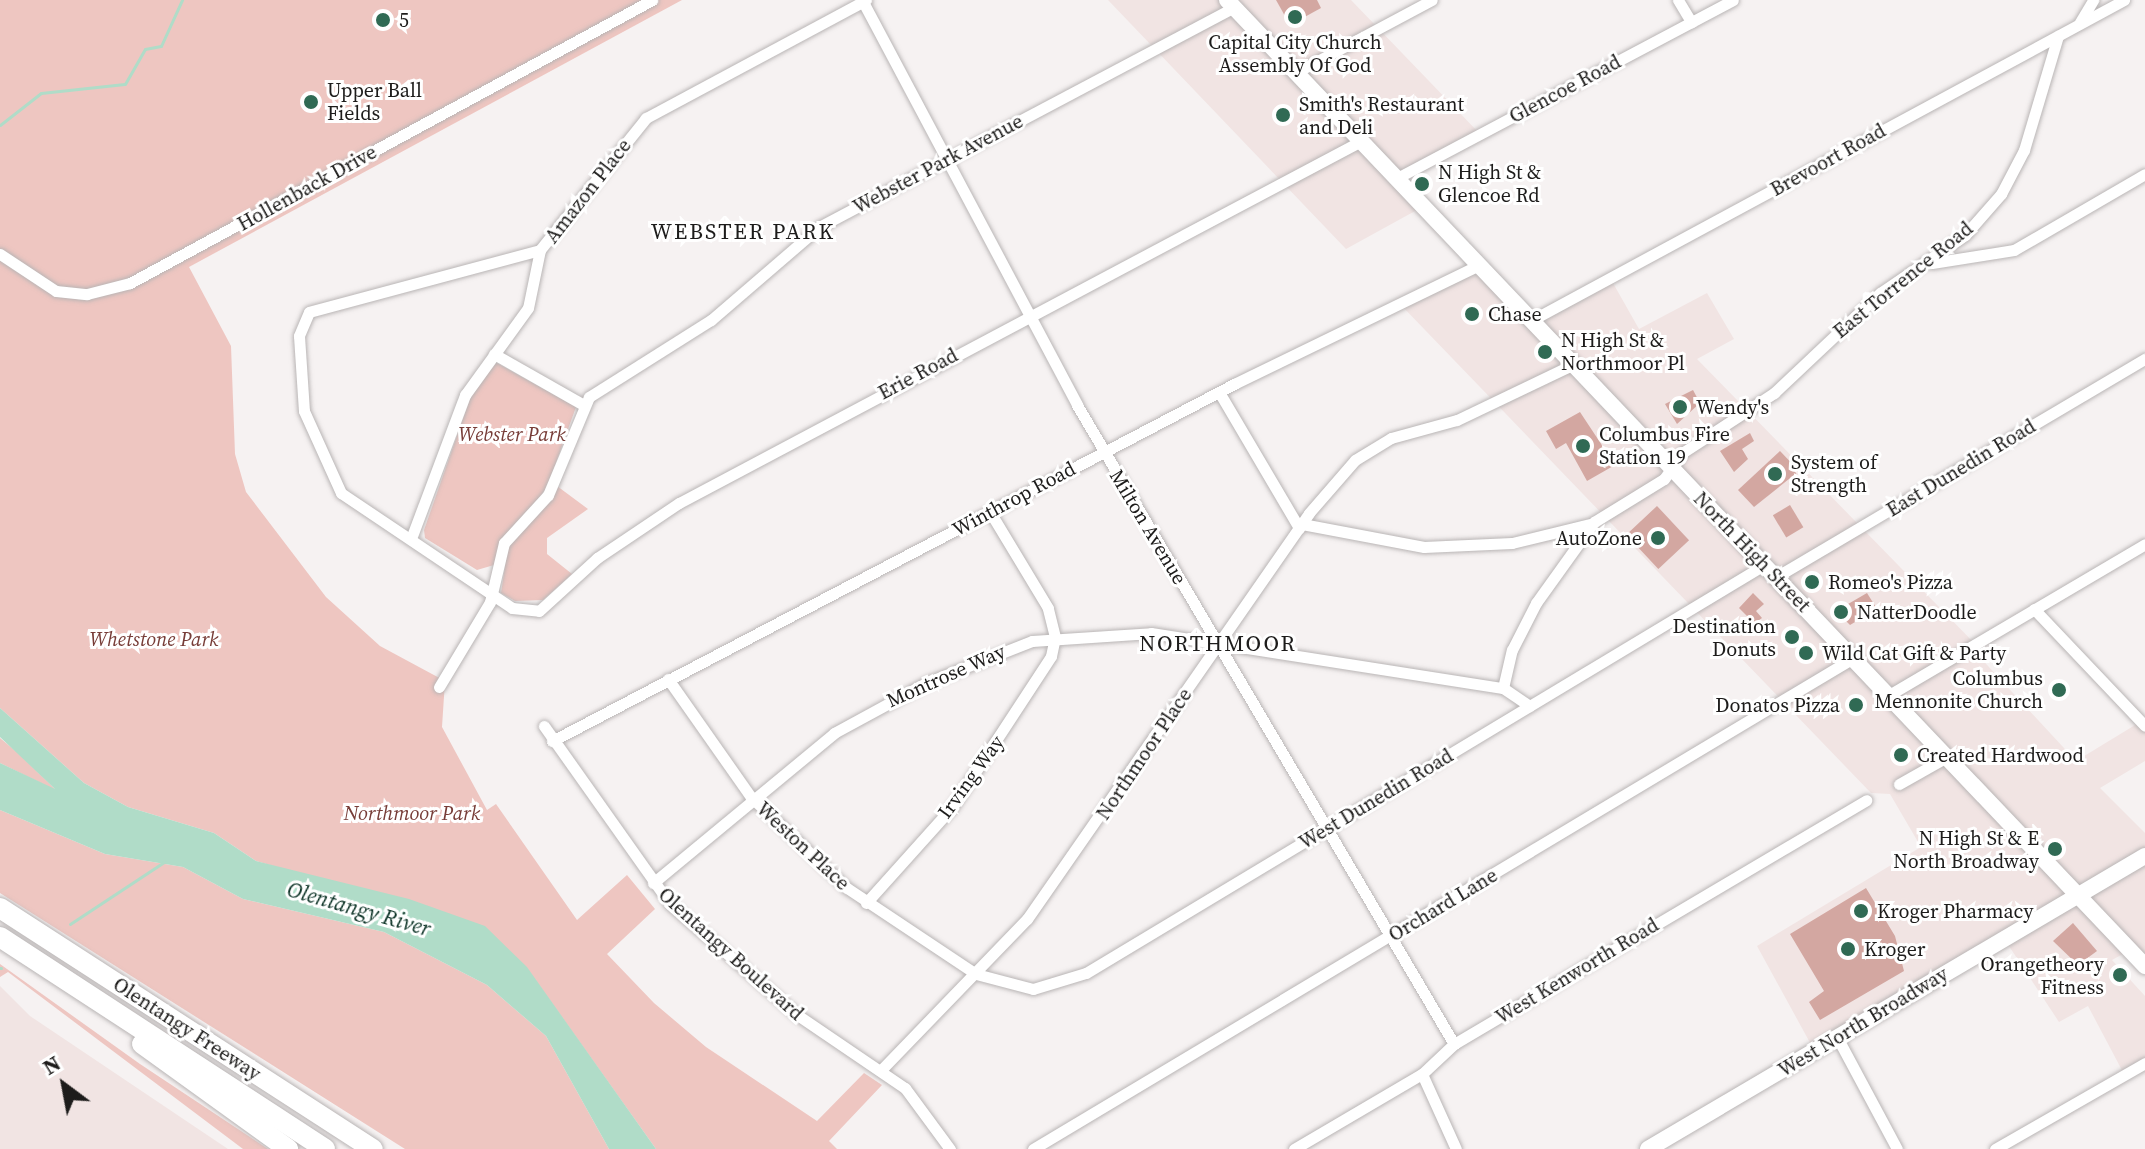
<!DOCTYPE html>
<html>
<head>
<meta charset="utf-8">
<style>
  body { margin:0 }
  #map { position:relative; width:2145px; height:1149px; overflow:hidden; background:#f6f2f2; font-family:"Source Serif 4",serif }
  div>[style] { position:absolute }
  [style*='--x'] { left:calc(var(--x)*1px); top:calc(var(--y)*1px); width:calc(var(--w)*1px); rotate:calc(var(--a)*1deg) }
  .built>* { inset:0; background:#f1e4e3 }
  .green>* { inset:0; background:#eec6c1 }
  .water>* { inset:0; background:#b0dcc8 }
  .stream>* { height:3px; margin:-1.5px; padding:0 1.5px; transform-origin:1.5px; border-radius:1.5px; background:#b0dcc8 }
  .building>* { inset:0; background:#d3a7a1; transform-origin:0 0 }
  .roads { filter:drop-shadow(0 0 2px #b9b5b5) drop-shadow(0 0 2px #b9b5b5) }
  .street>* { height:11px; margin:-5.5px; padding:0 5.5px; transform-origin:5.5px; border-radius:5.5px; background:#fff }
  .secondary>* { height:16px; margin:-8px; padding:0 8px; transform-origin:8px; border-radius:8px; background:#fff }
  .primary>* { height:16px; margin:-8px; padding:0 8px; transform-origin:8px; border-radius:8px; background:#fff }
  .highway>* { height:20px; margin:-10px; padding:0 10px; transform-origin:10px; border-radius:10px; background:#fff }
  .dots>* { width:22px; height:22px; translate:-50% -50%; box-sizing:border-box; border:4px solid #fff; border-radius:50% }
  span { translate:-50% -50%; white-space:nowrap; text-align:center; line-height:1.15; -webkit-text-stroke:6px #fff; paint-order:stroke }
  .poi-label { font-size:20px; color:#1d1c1b }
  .left { translate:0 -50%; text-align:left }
  .right { translate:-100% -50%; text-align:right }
  .street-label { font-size:20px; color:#1d1c1b }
  .park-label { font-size:20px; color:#773c37; font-style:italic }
  .neighbourhood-label { font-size:22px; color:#1d1c1b; letter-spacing:2px }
  .water-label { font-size:22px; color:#0a3124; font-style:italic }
  .north { position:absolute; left:24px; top:1045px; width:80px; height:80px; -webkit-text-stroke:6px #fff; paint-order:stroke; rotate:328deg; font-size:22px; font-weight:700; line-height:32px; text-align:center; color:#1d1c1b }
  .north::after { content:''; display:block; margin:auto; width:28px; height:36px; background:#1d1c1b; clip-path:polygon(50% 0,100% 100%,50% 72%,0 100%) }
</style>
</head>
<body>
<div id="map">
  <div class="built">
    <div style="clip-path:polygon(1108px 0,1351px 0,1480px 134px,1399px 177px,1426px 205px,1346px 249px)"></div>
    <div style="clip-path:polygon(1478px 263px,1533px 319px,1609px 276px,1639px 329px,1707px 293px,1734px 339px,1697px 359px,1980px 649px,1976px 653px,2076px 761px,2145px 719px,2145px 761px,2100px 788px,2145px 833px,2145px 965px,2130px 950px,2112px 960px,2145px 996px,2145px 1062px,2124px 1074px,2088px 1006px,2059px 1022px,2003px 937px,1814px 1050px,1757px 946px,1921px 847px,1890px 794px,1871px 793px,1399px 303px)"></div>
    <div style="clip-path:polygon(0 986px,30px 1016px,228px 1149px,0 1149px)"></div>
  </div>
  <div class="green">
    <div style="clip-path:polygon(0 0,682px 0,189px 267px,231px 346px,235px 454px,246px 492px,326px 597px,380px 646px,445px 681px,442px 727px,487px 810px,496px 804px,577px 920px,627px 875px,655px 909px,607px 954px,654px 1003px,706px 1047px,817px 1121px,864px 1073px,882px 1085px,829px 1141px,837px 1149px,656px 1149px,527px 968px,485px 927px,256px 861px,214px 833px,128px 807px,84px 783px,0 708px)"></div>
    <div style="clip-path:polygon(495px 362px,576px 407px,548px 485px,494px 565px,477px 570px,425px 538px,424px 530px,473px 390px)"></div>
    <div style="clip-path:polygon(557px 486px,588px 509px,547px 538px,547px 554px,572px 574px,543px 600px,515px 601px,501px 593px,508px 546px)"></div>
    <div style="clip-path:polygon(0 738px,18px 753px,57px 791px,0 763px)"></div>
    <div style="clip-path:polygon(0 810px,105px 854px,183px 867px,243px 899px,384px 932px,487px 985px,546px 1036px,609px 1149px,405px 1149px,0 893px)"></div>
    <div style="clip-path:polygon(0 964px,140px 1064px,268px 1149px,243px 1149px,8px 972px,0 977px)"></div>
  </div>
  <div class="water">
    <div style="clip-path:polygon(0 708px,84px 783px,128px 807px,214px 833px,256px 861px,409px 899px,485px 926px,527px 967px,656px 1149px,609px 1149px,546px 1036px,487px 985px,384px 932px,243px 899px,183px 867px,105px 854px,0 810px,0 763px,55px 789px,0 737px)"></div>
  </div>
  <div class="stream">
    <div style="--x:0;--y:125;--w:52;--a:-38"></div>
    <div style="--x:41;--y:93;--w:84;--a:-6.1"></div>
    <div style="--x:125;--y:84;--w:40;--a:-60.3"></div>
    <div style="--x:145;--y:49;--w:16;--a:-11"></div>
    <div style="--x:161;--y:46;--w:51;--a:-65.5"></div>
    <div style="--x:70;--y:924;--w:113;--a:-33.4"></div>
    <div style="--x:0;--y:968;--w:1;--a:0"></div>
  </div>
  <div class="building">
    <div style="clip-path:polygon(1276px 0,1317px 0,1321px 8px,1290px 25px)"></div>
    <div style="clip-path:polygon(1693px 390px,1700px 403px,1677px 424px,1665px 404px)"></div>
    <div style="clip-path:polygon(1580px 412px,1615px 465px,1587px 481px,1566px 443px,1556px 449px,1546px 431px)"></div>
    <div style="clip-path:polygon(1750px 433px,1754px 441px,1742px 449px,1748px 459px,1734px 472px,1720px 451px)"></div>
    <div style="clip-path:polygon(1780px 451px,1799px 471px,1754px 507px,1738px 490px)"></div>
    <div style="left:1790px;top:505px;width:26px;height:20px;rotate:59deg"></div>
    <div style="left:1657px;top:506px;width:47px;height:42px;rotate:47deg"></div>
    <div style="clip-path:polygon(1753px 593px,1764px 604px,1756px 611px,1762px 618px,1745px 630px,1740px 625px,1748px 617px,1739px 608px)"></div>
    <div style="clip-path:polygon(1867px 593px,1877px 609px,1850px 625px,1836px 611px)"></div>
    <div style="clip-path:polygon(1866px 888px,1895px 936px,1904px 971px,1820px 1020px,1809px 1002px,1824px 991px,1790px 934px)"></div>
    <div style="clip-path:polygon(2073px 923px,2097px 951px,2078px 965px,2053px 941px)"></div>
  </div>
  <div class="roads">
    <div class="street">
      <div style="--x:862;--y:0;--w:459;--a:62"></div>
      <div style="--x:1077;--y:405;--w:742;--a:59.46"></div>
      <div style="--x:866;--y:0;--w:250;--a:151.8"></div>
      <div style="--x:646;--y:118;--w:169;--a:128.8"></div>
      <div style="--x:540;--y:250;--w:239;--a:165"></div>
      <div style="--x:309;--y:312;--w:26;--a:113"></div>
      <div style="--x:299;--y:336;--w:75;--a:86.2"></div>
      <div style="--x:304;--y:411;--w:90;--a:65.7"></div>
      <div style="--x:341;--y:493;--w:206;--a:33.9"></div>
      <div style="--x:512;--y:608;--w:27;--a:6"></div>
      <div style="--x:539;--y:611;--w:79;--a:-42.4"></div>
      <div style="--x:597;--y:558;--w:99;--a:-33.9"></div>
      <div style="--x:679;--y:503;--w:772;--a:-27.96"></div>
      <div style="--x:1678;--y:0;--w:26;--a:59"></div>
      <div style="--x:2080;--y:22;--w:26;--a:-59"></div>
      <div style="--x:1295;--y:73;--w:155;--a:-28.1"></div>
      <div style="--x:1397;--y:178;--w:380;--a:-27.9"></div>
      <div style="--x:0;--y:254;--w:67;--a:33.5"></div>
      <div style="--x:56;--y:291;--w:31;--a:6"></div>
      <div style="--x:87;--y:294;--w:44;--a:-14.3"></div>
      <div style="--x:130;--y:283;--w:594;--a:-28.46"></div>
      <div style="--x:1932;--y:263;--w:83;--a:-9"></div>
      <div style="--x:2014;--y:250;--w:151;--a:-30.1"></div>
      <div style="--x:1532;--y:320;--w:673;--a:-28.39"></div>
      <div style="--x:494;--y:354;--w:101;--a:29.6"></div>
      <div style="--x:1219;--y:392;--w:158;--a:59.5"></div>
      <div style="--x:1302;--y:524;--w:124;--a:10.7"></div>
      <div style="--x:1424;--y:547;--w:88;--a:-2.6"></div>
      <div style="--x:1512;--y:543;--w:80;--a:-13.7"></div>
      <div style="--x:412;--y:536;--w:151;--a:-69.4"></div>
      <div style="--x:465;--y:395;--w:107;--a:-54.1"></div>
      <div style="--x:528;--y:308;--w:59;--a:-78.3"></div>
      <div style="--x:1776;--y:577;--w:429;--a:-30.6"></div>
      <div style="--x:2034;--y:609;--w:161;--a:46.5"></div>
      <div style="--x:668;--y:679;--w:144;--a:54.9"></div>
      <div style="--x:751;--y:797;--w:132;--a:43.5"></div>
      <div style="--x:847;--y:888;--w:155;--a:33.7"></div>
      <div style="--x:976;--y:974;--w:59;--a:14.7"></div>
      <div style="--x:1033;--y:989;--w:55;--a:-16.8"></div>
      <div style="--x:1086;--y:973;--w:791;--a:-31.04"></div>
      <div style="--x:439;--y:687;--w:99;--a:-59"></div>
      <div style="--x:490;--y:602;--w:61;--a:-76.7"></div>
      <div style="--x:504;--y:543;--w:65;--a:-47.5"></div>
      <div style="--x:548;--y:495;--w:106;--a:-67.3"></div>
      <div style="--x:589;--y:397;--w:144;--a:-32.3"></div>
      <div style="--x:711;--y:320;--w:143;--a:-40.7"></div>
      <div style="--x:819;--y:227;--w:470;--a:-27.9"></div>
      <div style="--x:1503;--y:688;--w:39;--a:-77"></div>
      <div style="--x:1512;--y:650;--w:53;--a:-62.9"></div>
      <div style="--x:1536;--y:603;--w:100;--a:-54.4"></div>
      <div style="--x:1594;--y:522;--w:82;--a:-31.6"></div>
      <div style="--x:1664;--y:479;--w:32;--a:-55"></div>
      <div style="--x:1682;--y:453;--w:110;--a:-33.1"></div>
      <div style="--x:1774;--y:393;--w:146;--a:-43.3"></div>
      <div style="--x:1880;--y:293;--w:103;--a:-34.3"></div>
      <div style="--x:1965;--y:235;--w:55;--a:-48.7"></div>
      <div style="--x:2001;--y:194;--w:50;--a:-62.4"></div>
      <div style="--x:2024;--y:150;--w:119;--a:-73.4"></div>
      <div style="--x:1889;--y:695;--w:297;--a:-30.5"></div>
      <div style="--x:544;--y:726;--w:218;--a:54.7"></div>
      <div style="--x:670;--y:904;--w:167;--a:41.1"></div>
      <div style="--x:796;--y:1014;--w:132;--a:34.2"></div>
      <div style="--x:905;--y:1088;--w:76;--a:53.6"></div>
      <div style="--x:552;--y:741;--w:770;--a:-27.63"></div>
      <div style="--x:1234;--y:384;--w:272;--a:-25.9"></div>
      <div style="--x:1899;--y:784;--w:55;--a:-29.4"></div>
      <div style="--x:653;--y:883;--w:235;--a:-39.6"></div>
      <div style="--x:834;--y:733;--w:107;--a:-28.5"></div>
      <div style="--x:928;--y:682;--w:112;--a:-21.5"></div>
      <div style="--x:1032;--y:641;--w:119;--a:-3.8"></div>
      <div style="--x:1151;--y:633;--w:356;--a:8.9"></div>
      <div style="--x:1503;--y:688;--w:32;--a:34"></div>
      <div style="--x:866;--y:903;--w:130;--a:-48.1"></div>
      <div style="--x:953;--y:806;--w:179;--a:-56.8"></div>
      <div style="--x:1051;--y:656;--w:19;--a:-78"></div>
      <div style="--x:1055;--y:637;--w:30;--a:-104"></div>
      <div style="--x:1048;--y:608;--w:112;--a:-121.1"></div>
      <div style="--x:1837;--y:1037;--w:127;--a:61.8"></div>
      <div style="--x:882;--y:1069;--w:209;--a:-46"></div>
      <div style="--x:1027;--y:919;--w:494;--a:-55.2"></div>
      <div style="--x:1309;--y:513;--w:70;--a:-49"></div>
      <div style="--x:1355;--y:460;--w:42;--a:-31.4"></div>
      <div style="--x:1391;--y:438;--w:68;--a:-15.3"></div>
      <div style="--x:1457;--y:420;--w:130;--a:-25.6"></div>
      <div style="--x:1422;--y:1074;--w:82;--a:65.6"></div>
      <div style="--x:1033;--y:1149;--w:956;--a:-30.91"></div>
      <div style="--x:1294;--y:1149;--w:148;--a:-30.4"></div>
      <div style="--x:1422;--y:1074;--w:44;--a:-43.2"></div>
      <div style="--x:1454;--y:1044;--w:479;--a:-30.6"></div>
      <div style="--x:1995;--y:1149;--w:173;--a:-29.8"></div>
    </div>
    <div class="secondary">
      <div style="--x:1648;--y:1149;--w:577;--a:-30.52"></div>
    </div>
    <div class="primary">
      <div style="--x:1227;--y:0;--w:1333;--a:46.46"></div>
    </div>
    <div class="highway">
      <div style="--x:0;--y:908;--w:444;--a:32.9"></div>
      <div style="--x:0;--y:937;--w:388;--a:33.1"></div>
      <div style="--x:142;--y:1044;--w:180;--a:35.7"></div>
    </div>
  </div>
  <div class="dots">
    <div style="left:1295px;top:17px;background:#306a54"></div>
    <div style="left:383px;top:20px;background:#306a54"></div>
    <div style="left:311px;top:102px;background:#306a54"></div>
    <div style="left:1283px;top:115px;background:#306a54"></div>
    <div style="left:1422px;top:184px;background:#306a54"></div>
    <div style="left:1472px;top:314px;background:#306a54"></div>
    <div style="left:1545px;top:352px;background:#306a54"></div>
    <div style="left:1680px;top:407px;background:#306a54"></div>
    <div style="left:1583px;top:446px;background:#306a54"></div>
    <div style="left:1775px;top:474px;background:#306a54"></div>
    <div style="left:1658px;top:538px;background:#306a54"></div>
    <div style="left:1812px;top:582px;background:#306a54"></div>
    <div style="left:1841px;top:612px;background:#306a54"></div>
    <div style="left:1792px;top:637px;background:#306a54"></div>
    <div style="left:1806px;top:653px;background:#306a54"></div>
    <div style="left:2059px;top:690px;background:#306a54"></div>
    <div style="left:1856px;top:705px;background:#306a54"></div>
    <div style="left:1901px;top:755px;background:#306a54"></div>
    <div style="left:2055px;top:849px;background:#306a54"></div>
    <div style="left:1861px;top:911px;background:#306a54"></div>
    <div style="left:1848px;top:949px;background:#306a54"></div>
    <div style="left:2120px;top:975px;background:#306a54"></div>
  </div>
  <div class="poi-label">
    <span class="left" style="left:399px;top:20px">5</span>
    <span style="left:1295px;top:54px">Capital City Church<br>Assembly Of God</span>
    <span class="left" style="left:327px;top:102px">Upper Ball<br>Fields</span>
    <span class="left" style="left:1299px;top:116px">Smith's Restaurant<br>and Deli</span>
    <span class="left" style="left:1438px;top:184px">N High St &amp;<br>Glencoe Rd</span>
    <span class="left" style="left:1488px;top:314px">Chase</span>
    <span class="left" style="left:1561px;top:352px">N High St &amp;<br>Northmoor Pl</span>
    <span class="left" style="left:1696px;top:407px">Wendy's</span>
    <span class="left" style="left:1599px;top:446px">Columbus Fire<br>Station 19</span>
    <span class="left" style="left:1791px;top:474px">System of<br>Strength</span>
    <span class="right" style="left:1642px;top:538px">AutoZone</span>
    <span class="left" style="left:1828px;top:582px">Romeo's Pizza</span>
    <span class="left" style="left:1857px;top:612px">NatterDoodle</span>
    <span class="right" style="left:1776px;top:638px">Destination<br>Donuts</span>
    <span class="left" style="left:1822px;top:653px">Wild Cat Gift &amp; Party</span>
    <span class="right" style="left:2043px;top:690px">Columbus<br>Mennonite Church</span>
    <span class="right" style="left:1840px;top:705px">Donatos Pizza</span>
    <span class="left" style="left:1917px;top:755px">Created Hardwood</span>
    <span class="right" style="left:2039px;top:850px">N High St &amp; E<br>North Broadway</span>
    <span class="left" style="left:1877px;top:911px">Kroger Pharmacy</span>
    <span class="left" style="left:1864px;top:949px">Kroger</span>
    <span class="right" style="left:2104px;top:976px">Orangetheory<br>Fitness</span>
  </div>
  <div class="street-label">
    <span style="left:1565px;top:89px;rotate:-28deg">Glencoe Road</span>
    <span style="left:1828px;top:160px;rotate:-29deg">Brevoort Road</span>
    <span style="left:938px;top:164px;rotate:-28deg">Webster Park Avenue</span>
    <span style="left:307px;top:188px;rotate:-29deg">Hollenback Drive</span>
    <span style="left:588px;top:191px;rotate:-52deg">Amazon Place</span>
    <span style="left:1903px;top:280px;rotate:-39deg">East Torrence Road</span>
    <span style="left:918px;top:374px;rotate:-28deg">Erie Road</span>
    <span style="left:1961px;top:468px;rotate:-31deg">East Dunedin Road</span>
    <span style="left:1014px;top:499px;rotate:-28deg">Winthrop Road</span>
    <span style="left:1148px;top:527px;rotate:59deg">Milton Avenue</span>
    <span style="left:1752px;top:552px;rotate:46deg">North High Street</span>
    <span style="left:946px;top:676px;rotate:-24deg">Montrose Way</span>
    <span style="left:1144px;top:754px;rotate:-56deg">Northmoor Place</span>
    <span style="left:971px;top:777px;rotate:-54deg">Irving Way</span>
    <span style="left:1376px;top:799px;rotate:-31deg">West Dunedin Road</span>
    <span style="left:803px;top:846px;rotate:43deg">Weston Place</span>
    <span style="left:1443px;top:905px;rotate:-31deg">Orchard Lane</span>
    <span style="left:731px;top:954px;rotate:42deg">Olentangy Boulevard</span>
    <span style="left:1577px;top:971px;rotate:-31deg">West Kenworth Road</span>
    <span style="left:1863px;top:1022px;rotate:-31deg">West North Broadway</span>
    <span style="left:187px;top:1029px;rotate:33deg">Olentangy Freeway</span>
  </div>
  <div class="park-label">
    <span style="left:512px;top:434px">Webster Park</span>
    <span style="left:154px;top:639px">Whetstone Park</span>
    <span style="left:412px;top:813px">Northmoor Park</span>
  </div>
  <div class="neighbourhood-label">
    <span style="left:743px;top:232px">WEBSTER PARK</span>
    <span style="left:1218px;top:644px">NORTHMOOR</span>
  </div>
  <div class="water-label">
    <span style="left:359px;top:909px;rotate:16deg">Olentangy River</span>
  </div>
  <div class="north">N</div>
</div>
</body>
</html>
